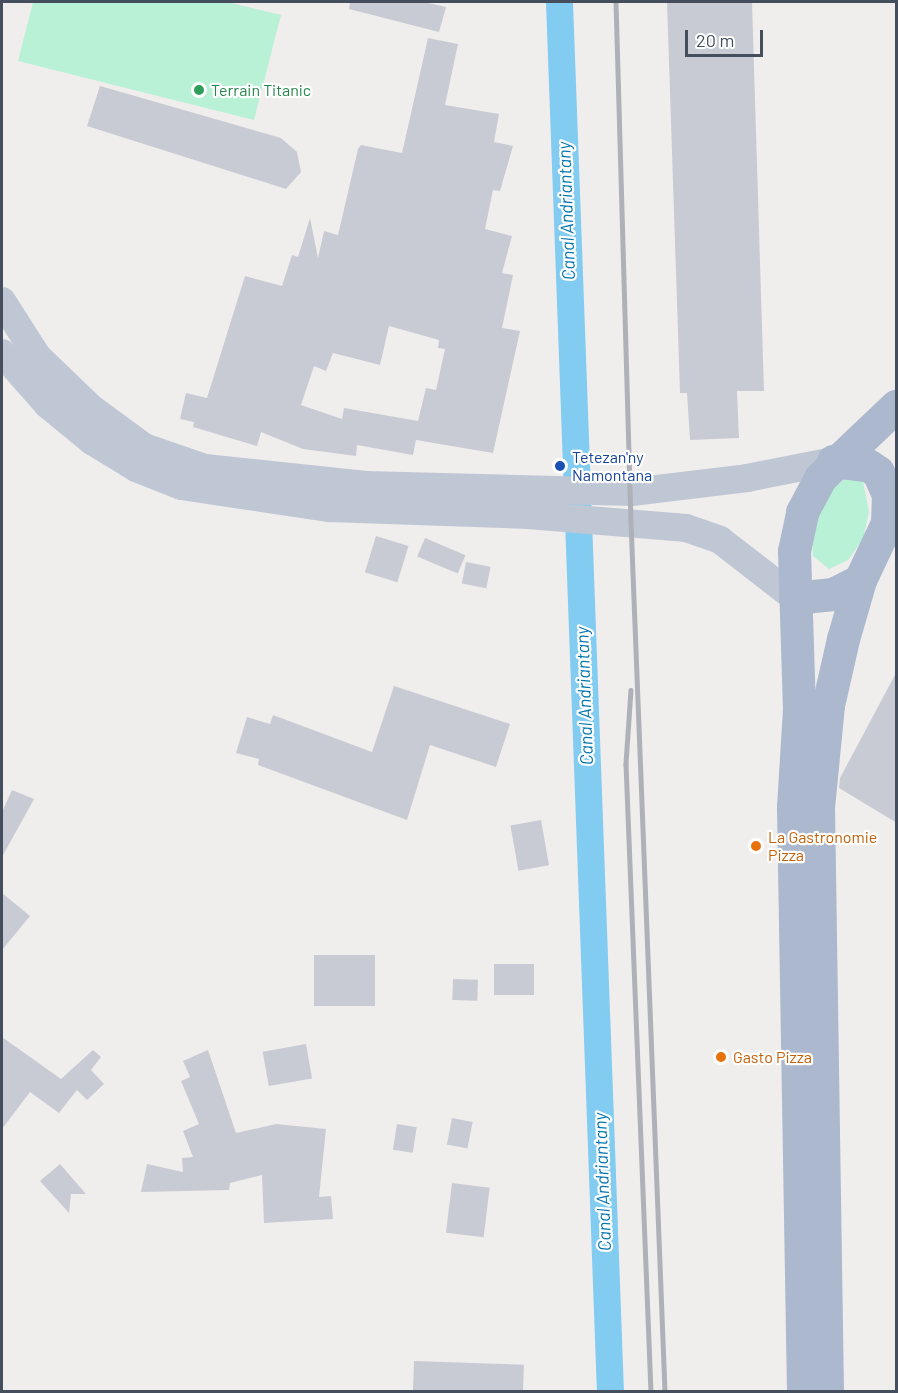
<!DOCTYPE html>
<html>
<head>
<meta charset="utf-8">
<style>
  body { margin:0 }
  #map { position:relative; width:898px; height:1393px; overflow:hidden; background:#f0eded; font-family:Barlow,sans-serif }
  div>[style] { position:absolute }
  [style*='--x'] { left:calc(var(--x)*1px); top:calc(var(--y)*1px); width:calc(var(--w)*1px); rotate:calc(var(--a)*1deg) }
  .green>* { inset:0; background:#b8f1d6 }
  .canal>* { height:27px; margin:-13.5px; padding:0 13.5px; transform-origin:13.5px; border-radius:13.5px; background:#82cbf1 }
  .building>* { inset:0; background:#c9cbd4; transform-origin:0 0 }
  .tertiary>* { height:28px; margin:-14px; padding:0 14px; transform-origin:14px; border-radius:14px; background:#c0c7d4 }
  .primary>* { height:33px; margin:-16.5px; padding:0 16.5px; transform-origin:16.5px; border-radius:16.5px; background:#abb8ce }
  .rail>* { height:4.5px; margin:-2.25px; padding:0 2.25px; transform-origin:2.25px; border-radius:2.25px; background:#afb1b8 }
  .dots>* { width:16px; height:16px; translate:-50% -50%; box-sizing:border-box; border:3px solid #fff; border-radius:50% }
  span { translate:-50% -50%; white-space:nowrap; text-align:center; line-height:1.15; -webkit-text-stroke:4.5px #fff; paint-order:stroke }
  .leisure-label { font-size:16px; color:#27864d }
  .left { translate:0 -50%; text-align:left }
  .transit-label { font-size:16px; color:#164399 }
  .food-label { font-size:16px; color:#c56008 }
  .water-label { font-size:18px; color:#0375b0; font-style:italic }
  .frame { position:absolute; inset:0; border:3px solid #444e5c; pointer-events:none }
  .scale { position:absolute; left:685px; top:30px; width:78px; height:27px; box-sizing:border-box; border:3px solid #444e5c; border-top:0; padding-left:8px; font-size:18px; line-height:21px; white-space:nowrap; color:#444e5c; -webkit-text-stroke:4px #fff; paint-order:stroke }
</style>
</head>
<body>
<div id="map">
  <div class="green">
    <div style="clip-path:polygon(33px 2px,227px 2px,281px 15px,254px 120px,18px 61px)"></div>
    <div style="clip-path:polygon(847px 477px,863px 481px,869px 512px,863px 539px,848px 560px,829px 569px,813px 556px,812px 528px,826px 495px)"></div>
  </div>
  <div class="canal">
    <div style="--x:559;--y:2;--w:1391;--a:87.9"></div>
  </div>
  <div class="building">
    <div style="clip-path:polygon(350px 2px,424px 2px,446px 7px,439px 32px,349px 9px)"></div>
    <div style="clip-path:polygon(667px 2px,752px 2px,764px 391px,737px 391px,739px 438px,690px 440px,687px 393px,680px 393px)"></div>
    <div style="clip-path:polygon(evenodd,428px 38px,458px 44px,445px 105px,499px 114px,494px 142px,513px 146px,500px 191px,493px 190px,485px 229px,512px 236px,502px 273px,513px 275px,502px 328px,520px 331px,493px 453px,416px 440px,413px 455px,357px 445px,356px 456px,303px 449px,261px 432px,257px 446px,193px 427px,194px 422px,180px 419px,186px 393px,207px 398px,245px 276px,282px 286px,292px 255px,298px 257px,310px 218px,318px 258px,324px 231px,338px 235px,358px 149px,361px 145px,402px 153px,428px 38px,389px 326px,439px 340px,438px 348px,445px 349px,436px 390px,426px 388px,418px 421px,344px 408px,342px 419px,301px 405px,314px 366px,326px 371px,333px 353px,380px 365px,389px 326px)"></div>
    <div style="clip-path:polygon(100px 86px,281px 138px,297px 152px,301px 172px,286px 189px,87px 126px)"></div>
    <div style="left:376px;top:536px;width:34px;height:38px;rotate:17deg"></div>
    <div style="left:425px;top:538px;width:44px;height:20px;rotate:23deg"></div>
    <div style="left:466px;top:562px;width:25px;height:22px;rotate:11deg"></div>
    <div style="clip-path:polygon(897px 671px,897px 823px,839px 788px,840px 778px)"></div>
    <div style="clip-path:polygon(394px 686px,510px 724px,496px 767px,430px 745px,407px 820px,258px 765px,259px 759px,236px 753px,247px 717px,270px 724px,273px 715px,372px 752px)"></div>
    <div style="clip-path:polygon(12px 790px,34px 799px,2px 857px,2px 812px)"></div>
    <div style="left:541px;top:820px;width:46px;height:31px;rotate:80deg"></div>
    <div style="clip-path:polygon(2px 893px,30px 916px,2px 950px)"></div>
    <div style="left:314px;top:955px;width:61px;height:51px"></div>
    <div style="left:494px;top:964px;width:40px;height:31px"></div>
    <div style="left:453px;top:979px;width:25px;height:21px;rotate:2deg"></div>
    <div style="clip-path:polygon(2px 1037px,61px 1079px,93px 1050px,101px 1057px,91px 1070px,104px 1084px,87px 1100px,77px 1090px,59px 1113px,30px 1092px,2px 1129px)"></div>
    <div style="left:306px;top:1044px;width:35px;height:44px;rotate:80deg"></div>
    <div style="clip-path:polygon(208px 1050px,236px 1133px,276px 1124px,326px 1129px,319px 1197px,331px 1196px,333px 1219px,264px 1223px,262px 1175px,230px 1183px,229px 1190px,141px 1192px,147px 1164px,183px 1172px,182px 1158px,193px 1157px,183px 1131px,199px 1124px,181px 1081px,190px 1077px,183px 1061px)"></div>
    <div style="left:452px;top:1118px;width:21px;height:27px;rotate:11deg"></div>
    <div style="left:397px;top:1124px;width:20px;height:26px;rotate:9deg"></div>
    <div style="clip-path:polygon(60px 1164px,86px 1194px,71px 1194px,69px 1213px,40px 1181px)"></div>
    <div style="left:452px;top:1183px;width:38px;height:50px;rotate:7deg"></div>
    <div style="left:414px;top:1361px;width:110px;height:31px;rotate:2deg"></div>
  </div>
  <div class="tertiary">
    <div style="--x:2;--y:301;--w:65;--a:57.5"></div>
    <div style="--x:37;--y:356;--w:75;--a:43.9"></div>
    <div style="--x:91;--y:408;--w:66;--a:36.3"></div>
    <div style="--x:144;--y:447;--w:65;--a:19"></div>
    <div style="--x:205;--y:468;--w:162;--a:6"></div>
    <div style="--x:366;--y:485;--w:266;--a:1.5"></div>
    <div style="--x:632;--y:492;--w:116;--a:-6.9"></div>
    <div style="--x:747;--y:478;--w:88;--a:-11.2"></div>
    <div style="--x:2;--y:353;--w:69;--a:48.5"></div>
    <div style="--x:48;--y:405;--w:57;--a:39.3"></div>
    <div style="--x:92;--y:441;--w:52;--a:31.5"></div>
    <div style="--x:136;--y:468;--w:48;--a:21.8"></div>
    <div style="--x:181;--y:486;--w:150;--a:8.5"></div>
    <div style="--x:329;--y:508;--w:199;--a:2"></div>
    <div style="--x:528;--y:515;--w:159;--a:4.7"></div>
    <div style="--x:686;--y:528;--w:36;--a:19"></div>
    <div style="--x:720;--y:540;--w:95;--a:37.7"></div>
  </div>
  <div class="primary">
    <div style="--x:833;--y:461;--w:35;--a:7"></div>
    <div style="--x:868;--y:465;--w:12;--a:35"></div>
    <div style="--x:878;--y:472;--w:24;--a:66"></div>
    <div style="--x:888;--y:494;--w:24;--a:92"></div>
    <div style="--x:795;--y:598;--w:38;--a:-6"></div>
    <div style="--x:833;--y:594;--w:30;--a:-27"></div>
    <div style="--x:803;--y:1392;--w:585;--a:-90.98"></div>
    <div style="--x:793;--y:807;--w:97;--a:-86.5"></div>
    <div style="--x:799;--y:710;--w:159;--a:-91.8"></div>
    <div style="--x:794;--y:551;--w:40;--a:-78"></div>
    <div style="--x:802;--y:512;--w:38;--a:-62"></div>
    <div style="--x:820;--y:478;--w:105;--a:-43.5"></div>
    <div style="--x:827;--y:1392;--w:585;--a:-90.88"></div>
    <div style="--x:818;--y:807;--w:102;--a:-84.4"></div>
    <div style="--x:828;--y:705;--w:68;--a:-77.2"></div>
    <div style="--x:843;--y:639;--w:61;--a:-73.9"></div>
    <div style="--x:860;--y:580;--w:84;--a:-64.7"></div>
  </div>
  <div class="rail">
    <div style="--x:616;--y:2;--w:520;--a:88.35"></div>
    <div style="--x:631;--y:522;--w:871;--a:87.76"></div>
    <div style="--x:631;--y:690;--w:74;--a:93.9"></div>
    <div style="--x:626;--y:764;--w:628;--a:87.72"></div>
  </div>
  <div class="dots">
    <div style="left:199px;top:90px;background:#2e9e5b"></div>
    <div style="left:560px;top:466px;background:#1a4fb4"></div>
    <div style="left:756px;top:846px;background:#e8710a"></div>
    <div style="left:721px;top:1057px;background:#e8710a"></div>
  </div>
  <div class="leisure-label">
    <span class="left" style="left:211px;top:90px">Terrain Titanic</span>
  </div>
  <div class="transit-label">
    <span class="left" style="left:572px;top:466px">Tetezan'ny<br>Namontana</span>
  </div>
  <div class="food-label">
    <span class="left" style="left:768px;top:846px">La Gastronomie<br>Pizza</span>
    <span class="left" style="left:733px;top:1057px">Gasto Pizza</span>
  </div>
  <div class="water-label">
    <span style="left:566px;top:211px;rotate:-92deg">Canal Andriantany</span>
    <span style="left:584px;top:696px;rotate:-92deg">Canal Andriantany</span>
    <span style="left:602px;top:1182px;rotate:-92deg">Canal Andriantany</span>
  </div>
  <div class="frame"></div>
  <div class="scale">20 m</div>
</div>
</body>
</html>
